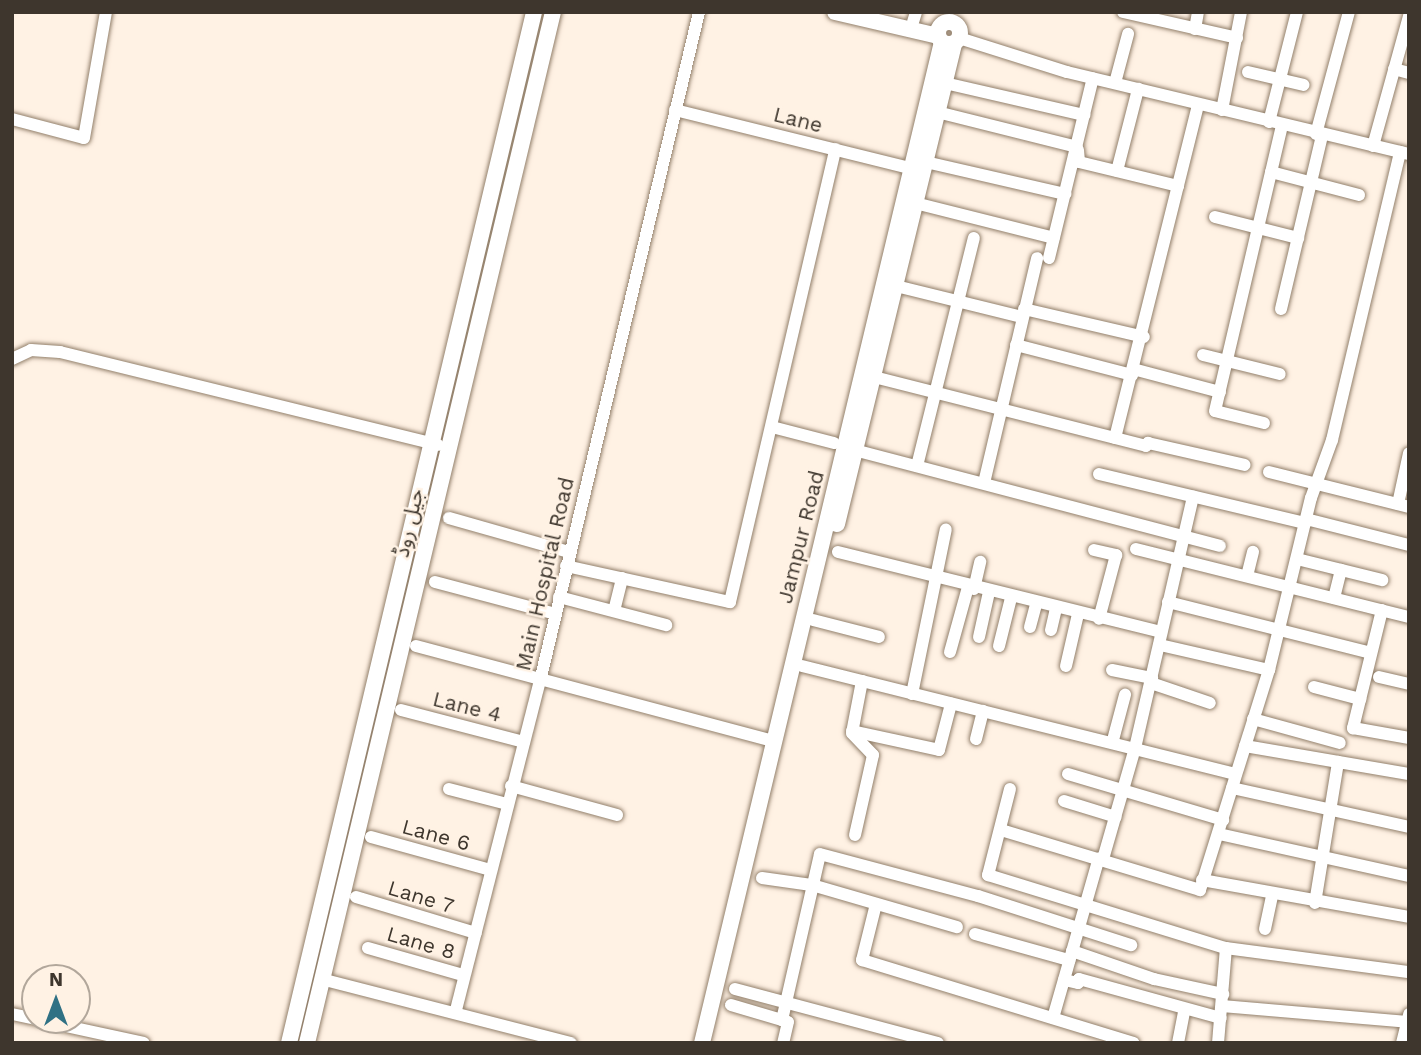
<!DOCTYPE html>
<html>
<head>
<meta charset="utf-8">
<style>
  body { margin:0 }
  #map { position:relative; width:1421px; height:1055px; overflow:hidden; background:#fff2e4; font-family:"Work Sans","Noto Sans Arabic",sans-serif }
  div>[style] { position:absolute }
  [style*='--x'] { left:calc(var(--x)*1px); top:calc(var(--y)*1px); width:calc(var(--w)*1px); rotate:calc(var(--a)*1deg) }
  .roads { filter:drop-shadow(0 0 2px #927f6a) drop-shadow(0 0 2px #927f6a) }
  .minor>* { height:12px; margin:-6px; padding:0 6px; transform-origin:6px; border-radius:6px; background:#fff }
  .major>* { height:16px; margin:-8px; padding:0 8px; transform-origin:8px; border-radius:8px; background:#fff }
  .major>.ring { margin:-8px; padding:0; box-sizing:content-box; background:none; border:16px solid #fff; border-radius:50% }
  span { translate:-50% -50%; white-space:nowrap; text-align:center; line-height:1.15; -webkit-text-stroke:5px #fff2e4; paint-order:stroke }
  .street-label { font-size:21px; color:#3e362d }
  .frame { position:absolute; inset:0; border:14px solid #3e362d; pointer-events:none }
  .north { position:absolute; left:21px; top:964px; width:70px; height:70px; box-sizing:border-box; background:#fff2e4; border:2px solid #b2a79b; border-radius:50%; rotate:0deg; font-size:19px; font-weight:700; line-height:28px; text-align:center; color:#3e362d }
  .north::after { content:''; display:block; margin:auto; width:24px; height:32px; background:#307184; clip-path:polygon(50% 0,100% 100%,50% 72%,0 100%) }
</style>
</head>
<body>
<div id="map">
  <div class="roads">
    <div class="minor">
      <div style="--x:1123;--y:12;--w:117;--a:12.8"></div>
      <div style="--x:913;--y:22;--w:10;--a:-73"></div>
      <div style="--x:1195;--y:29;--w:17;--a:-80"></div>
      <div style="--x:959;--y:38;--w:113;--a:17.5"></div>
      <div style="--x:1067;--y:72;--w:352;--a:13.5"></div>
      <div style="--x:1394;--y:69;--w:16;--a:15"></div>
      <div style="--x:1248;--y:72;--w:57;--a:13.1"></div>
      <div style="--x:1115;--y:83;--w:51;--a:-75.1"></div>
      <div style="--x:949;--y:84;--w:139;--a:12.9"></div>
      <div style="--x:675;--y:110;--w:242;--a:13.9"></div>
      <div style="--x:910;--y:168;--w:21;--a:-14"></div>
      <div style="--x:930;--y:163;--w:139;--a:12.9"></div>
      <div style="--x:1222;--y:110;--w:100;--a:-79"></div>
      <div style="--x:937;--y:112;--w:144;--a:14"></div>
      <div style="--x:12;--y:119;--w:74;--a:14.8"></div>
      <div style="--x:84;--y:138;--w:128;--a:-80.1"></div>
      <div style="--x:1269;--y:122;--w:114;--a:-75.7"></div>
      <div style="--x:1316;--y:134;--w:126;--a:-74.9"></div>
      <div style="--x:1373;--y:146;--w:135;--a:-74.5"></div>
      <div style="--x:1078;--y:150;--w:12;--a:85"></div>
      <div style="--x:1079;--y:162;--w:102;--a:13.6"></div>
      <div style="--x:1117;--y:171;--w:85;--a:-75.6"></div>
      <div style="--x:1271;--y:172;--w:91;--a:14.6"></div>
      <div style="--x:915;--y:203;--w:143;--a:14.1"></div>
      <div style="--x:1215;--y:217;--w:86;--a:14.2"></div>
      <div style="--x:1049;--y:258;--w:185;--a:-76.3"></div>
      <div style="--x:900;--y:287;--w:126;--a:13.8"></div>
      <div style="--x:1024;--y:309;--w:123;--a:13.1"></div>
      <div style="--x:1281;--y:309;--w:179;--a:-76.7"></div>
      <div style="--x:1016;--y:345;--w:120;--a:14.5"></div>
      <div style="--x:1203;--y:355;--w:79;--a:13.9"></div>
      <div style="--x:12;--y:359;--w:21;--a:-25"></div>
      <div style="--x:31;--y:350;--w:29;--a:4"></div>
      <div style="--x:60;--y:352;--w:389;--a:13.8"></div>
      <div style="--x:1133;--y:369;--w:90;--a:14.8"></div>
      <div style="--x:878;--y:378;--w:276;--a:14.2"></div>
      <div style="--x:1146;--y:446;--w:4;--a:-56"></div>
      <div style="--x:1148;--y:443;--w:99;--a:12.8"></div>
      <div style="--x:1264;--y:423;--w:50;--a:-166.2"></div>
      <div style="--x:1215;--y:411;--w:294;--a:-76.8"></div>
      <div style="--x:772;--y:427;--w:64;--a:14.5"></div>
      <div style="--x:1115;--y:438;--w:344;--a:-76"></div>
      <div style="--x:862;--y:452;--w:370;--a:14.7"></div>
      <div style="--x:917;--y:466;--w:235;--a:-76"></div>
      <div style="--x:1269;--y:472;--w:144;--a:14"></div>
      <div style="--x:1099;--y:474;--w:212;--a:13.4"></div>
      <div style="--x:984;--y:483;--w:231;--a:-76.7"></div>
      <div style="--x:1398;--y:504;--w:52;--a:-77.8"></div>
      <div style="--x:449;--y:518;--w:125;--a:15.8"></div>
      <div style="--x:1306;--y:519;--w:106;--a:14.2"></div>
      <div style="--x:1136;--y:549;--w:281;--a:14"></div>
      <div style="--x:1094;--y:550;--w:23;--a:13"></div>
      <div style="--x:1116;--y:555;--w:66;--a:104.9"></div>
      <div style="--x:838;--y:552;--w:333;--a:13.9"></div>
      <div style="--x:1297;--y:559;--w:88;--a:13.9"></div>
      <div style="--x:566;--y:566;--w:168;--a:12.4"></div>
      <div style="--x:730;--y:602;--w:465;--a:-76.9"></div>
      <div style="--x:1247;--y:576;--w:25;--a:-76"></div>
      <div style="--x:435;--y:582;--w:125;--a:14.8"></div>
      <div style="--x:974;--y:589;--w:28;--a:-77"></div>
      <div style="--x:559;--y:597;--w:111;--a:14.7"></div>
      <div style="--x:1334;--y:598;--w:29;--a:-76"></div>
      <div style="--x:1168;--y:602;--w:209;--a:14.1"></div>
      <div style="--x:1382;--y:610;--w:122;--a:103.8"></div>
      <div style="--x:1353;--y:728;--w:57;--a:10.1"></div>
      <div style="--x:614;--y:611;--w:34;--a:-76"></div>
      <div style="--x:813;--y:620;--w:68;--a:14.4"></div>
      <div style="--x:1030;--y:627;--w:24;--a:-75"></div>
      <div style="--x:1051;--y:630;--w:23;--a:-77"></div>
      <div style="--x:979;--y:637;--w:46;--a:-77.5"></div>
      <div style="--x:1160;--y:645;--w:112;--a:12.9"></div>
      <div style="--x:416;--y:646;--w:369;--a:14.9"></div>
      <div style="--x:999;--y:646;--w:49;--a:-76"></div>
      <div style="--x:950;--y:652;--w:67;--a:-74.5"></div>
      <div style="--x:802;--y:666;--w:447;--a:14"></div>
      <div style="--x:1066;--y:666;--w:53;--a:-77"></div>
      <div style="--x:1112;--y:670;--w:41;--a:11.3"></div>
      <div style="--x:1379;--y:677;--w:31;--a:13"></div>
      <div style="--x:1151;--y:683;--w:62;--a:18.7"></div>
      <div style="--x:1314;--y:687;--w:48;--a:14.6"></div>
      <div style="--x:912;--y:694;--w:168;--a:-78.4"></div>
      <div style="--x:401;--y:710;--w:127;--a:14.6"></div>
      <div style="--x:1253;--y:719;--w:90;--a:15.4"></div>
      <div style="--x:852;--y:731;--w:89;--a:12.3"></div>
      <div style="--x:939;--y:750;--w:48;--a:-75.4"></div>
      <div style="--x:976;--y:739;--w:29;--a:-76"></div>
      <div style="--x:1113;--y:740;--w:47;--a:-75.1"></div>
      <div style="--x:1245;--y:746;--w:166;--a:9.7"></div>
      <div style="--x:1068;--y:774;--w:162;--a:16.5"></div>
      <div style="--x:511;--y:786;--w:110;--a:15.3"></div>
      <div style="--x:1232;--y:788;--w:181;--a:12.4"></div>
      <div style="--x:449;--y:789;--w:60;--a:14.5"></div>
      <div style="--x:1010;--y:789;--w:89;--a:104.3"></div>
      <div style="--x:988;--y:875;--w:249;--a:17.1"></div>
      <div style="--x:1226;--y:948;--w:185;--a:7.5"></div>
      <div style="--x:1064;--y:801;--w:54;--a:17.1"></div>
      <div style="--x:1001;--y:830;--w:208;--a:16.8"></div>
      <div style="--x:1200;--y:890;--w:231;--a:-72.6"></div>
      <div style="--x:1269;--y:670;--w:177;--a:-76.3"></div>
      <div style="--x:1311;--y:498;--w:62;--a:-70.1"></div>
      <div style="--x:1332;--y:440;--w:296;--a:-76.7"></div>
      <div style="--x:1219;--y:834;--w:195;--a:12.5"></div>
      <div style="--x:855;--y:835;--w:82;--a:-77.3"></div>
      <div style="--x:873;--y:755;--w:30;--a:-134"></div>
      <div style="--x:852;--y:733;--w:53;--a:-79.1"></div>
      <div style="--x:371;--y:837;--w:124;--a:15.4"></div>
      <div style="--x:1103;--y:859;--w:116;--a:-73.9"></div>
      <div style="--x:1135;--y:748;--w:258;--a:-77"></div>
      <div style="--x:762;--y:878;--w:50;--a:8"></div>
      <div style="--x:812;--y:885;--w:151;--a:16.2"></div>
      <div style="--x:1202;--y:880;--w:210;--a:10.1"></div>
      <div style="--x:356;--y:897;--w:125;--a:16.7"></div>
      <div style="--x:1315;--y:903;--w:143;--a:-80.7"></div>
      <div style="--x:876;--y:904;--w:58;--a:104"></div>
      <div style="--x:862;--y:960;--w:284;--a:17"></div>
      <div style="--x:1265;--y:929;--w:35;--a:-78"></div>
      <div style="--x:975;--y:934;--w:98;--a:15.5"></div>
      <div style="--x:368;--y:948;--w:99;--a:15.9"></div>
      <div style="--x:1072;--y:951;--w:87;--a:18.9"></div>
      <div style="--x:1154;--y:979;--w:71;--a:12.3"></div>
      <div style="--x:321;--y:979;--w:258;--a:14.4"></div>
      <div style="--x:1064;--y:980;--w:14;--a:12"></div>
      <div style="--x:1078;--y:983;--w:4;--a:-76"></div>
      <div style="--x:1079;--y:979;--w:147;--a:15.4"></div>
      <div style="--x:735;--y:989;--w:210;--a:14.9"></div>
      <div style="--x:731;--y:1005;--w:53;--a:16.4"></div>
      <div style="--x:782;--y:1020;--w:170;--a:-77.1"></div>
      <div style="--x:820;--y:854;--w:163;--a:14.9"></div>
      <div style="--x:978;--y:896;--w:161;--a:17.8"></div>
      <div style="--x:1222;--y:1006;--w:186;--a:4.9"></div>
      <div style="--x:456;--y:1010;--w:344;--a:-75.7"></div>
      <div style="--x:541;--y:677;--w:684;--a:-76.63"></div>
      <div style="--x:12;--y:1014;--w:24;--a:12"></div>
      <div style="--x:1053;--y:1018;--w:166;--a:-74"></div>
      <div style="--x:38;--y:1020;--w:108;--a:12.2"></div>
      <div style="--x:782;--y:1020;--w:6;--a:18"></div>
      <div style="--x:788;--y:1022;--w:22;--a:103"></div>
      <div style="--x:1178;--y:1043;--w:33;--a:-79"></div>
      <div style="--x:1218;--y:1043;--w:95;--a:-85.2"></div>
      <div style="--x:1402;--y:1043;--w:30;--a:-76"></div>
    </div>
    <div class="major">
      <div style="--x:835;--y:12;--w:106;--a:13.1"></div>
      <div class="ring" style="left:938px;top:22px;width:6px;height:6px"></div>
      <div style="--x:837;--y:524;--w:494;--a:-76.3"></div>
      <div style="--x:289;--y:1043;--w:1060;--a:-76.63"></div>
      <div style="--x:307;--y:1043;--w:1060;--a:-76.58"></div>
      <div style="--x:702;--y:1043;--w:1029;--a:-76.52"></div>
    </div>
  </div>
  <div class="street-label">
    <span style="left:798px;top:120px;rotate:14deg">Lane</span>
    <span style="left:409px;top:523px;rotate:-77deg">جیل روڈ</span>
    <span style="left:801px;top:537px;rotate:-76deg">Jampur Road</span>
    <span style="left:545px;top:574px;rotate:-77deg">Main Hospital Road</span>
    <span style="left:467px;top:707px;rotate:14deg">Lane 4</span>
    <span style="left:436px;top:835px;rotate:15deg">Lane 6</span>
    <span style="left:421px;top:897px;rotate:17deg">Lane 7</span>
    <span style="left:421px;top:943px;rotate:16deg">Lane 8</span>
  </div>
  <div class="frame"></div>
  <div class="north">N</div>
</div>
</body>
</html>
